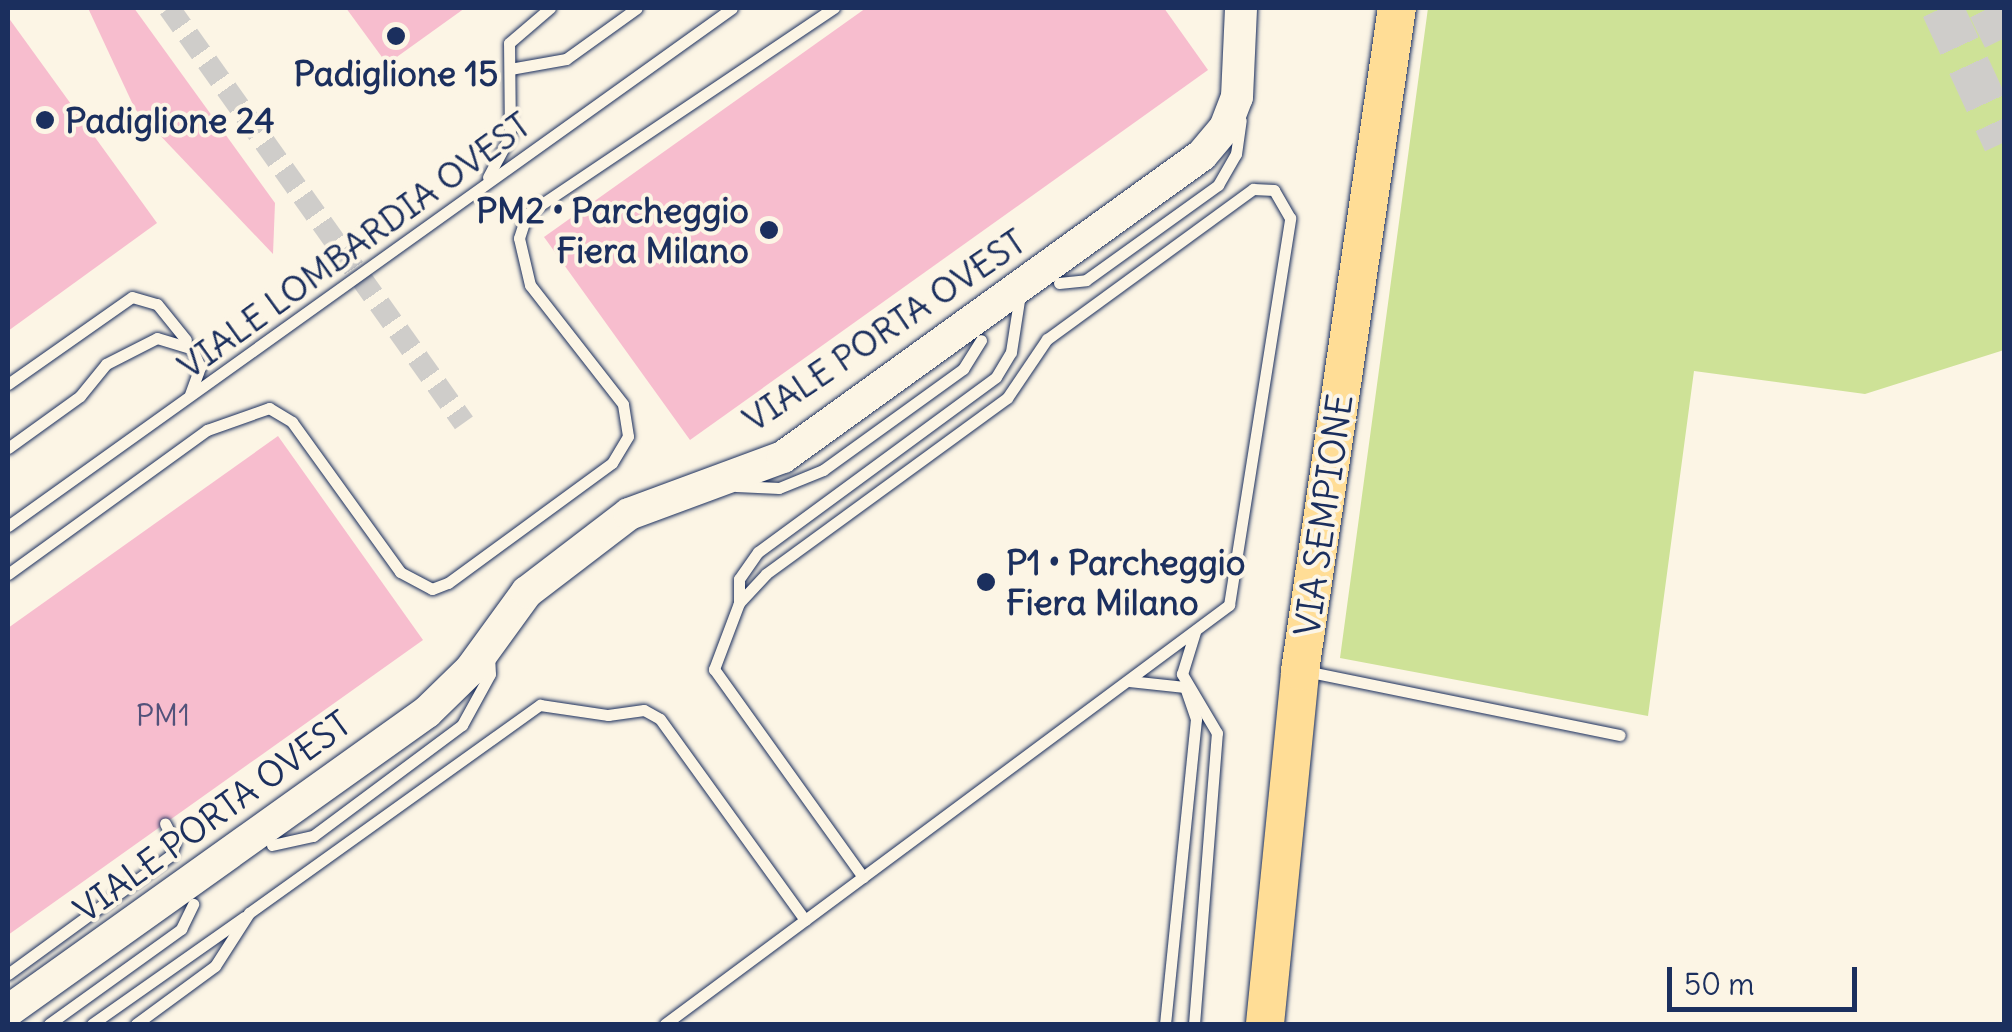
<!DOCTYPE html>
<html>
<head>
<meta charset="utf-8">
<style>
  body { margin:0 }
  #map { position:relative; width:2012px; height:1032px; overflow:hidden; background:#fcf5e5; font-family:Delius,sans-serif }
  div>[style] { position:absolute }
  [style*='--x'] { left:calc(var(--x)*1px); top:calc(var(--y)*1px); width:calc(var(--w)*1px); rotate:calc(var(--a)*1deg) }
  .green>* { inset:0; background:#cee297 }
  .building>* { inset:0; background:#f7bdce }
  .street-tunnel>* { height:22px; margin-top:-11px; transform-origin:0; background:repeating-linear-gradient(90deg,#cfcdca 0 22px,transparent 0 33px) }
  .highway-tunnel>* { height:42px; margin-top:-21px; transform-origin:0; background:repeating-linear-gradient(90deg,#cfcdca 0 42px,transparent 0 63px) }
  .roads { filter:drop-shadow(0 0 2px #1b2f5e) drop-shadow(0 0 2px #1b2f5e) }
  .lane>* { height:11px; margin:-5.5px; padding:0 5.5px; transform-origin:5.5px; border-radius:5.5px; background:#fcf5e5 }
  .secondary>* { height:32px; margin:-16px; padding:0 16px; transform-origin:16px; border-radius:16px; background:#fcf5e5 }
  .primary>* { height:38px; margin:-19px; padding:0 19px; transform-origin:19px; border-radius:19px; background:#ffdd96 }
  .dots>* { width:28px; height:28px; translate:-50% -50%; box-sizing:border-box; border:5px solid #fcf5e5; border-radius:50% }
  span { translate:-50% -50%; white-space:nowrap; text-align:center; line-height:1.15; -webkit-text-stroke:8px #fcf5e5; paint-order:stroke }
  .number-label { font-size:30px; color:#52527a }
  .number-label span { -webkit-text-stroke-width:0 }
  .poi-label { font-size:35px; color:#1b2f5e; font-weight:700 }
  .left { translate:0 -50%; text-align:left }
  .right { translate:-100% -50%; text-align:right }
  .street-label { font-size:35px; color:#1b2f5e }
  .frame { position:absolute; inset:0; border:10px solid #1b2f5e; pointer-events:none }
  .scale { position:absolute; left:1667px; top:967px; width:190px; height:45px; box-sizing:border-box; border:5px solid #1b2f5e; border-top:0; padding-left:12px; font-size:30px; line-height:35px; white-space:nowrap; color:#1b2f5e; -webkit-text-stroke:8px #fcf5e5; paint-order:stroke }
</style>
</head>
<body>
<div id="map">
  <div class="green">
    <div style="clip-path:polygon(1428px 8px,2004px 8px,2004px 350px,1865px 394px,1694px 371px,1648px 716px,1340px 658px)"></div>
  </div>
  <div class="building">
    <div style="clip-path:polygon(88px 8px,134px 8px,275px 203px,273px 254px,135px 109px)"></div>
    <div style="clip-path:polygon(346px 8px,465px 8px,387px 64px)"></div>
    <div style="clip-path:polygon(866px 8px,1164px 8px,1208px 70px,690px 440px,544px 237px)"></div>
    <div style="clip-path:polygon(8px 17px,157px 223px,8px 331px)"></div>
    <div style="clip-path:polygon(278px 436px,423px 640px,8px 935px,8px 628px)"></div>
  </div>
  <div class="street-tunnel">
    <div style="--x:169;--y:8;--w:509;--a:54.59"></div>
  </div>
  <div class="highway-tunnel">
    <div style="--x:1942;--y:8;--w:148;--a:65.2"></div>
    <div style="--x:1989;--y:8;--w:34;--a:64"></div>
  </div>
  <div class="roads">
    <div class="lane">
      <div style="--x:510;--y:69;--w:57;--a:-10.1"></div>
      <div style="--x:566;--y:59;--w:87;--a:-35.7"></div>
      <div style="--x:488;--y:177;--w:47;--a:-61.8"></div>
      <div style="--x:510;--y:136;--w:93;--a:-90.6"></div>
      <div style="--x:509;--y:43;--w:54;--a:-40.5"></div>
      <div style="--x:1059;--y:283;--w:27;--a:-6"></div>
      <div style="--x:1086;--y:280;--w:163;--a:-35.7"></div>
      <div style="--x:1218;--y:185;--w:36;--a:-60"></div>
      <div style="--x:1236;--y:154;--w:34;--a:-82"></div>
      <div style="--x:8;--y:384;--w:151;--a:-35.1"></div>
      <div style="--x:132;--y:297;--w:26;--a:16"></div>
      <div style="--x:157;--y:304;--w:46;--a:51.1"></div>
      <div style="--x:8;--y:448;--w:89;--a:-35.8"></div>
      <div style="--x:80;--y:396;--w:41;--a:-50.9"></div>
      <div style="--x:106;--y:364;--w:57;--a:-27"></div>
      <div style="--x:157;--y:338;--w:37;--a:17"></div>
      <div style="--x:192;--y:349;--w:20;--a:66"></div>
      <div style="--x:200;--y:367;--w:29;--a:110"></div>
      <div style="--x:736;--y:486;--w:43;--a:2.7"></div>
      <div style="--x:779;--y:488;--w:48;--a:-22.2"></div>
      <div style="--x:823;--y:470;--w:173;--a:-35.8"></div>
      <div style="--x:963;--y:369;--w:34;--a:-58"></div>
      <div style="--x:8;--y:526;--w:890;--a:-35.58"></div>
      <div style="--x:8;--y:574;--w:246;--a:-35.9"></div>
      <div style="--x:207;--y:430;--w:66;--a:-19.5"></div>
      <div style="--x:269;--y:408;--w:27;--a:31"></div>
      <div style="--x:292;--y:422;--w:185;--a:54.2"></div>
      <div style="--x:400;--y:572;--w:36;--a:28"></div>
      <div style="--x:432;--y:589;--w:17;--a:-21"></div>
      <div style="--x:448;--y:583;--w:203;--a:-36.2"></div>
      <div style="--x:612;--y:463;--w:31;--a:-59"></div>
      <div style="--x:628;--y:436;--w:32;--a:-99"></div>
      <div style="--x:623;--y:404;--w:151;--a:-128"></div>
      <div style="--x:530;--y:285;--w:48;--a:-103.2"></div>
      <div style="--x:519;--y:238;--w:25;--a:-72"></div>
      <div style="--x:527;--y:214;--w:370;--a:-33.9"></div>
      <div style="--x:739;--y:603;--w:24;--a:-90"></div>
      <div style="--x:739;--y:579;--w:33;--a:-55"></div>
      <div style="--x:758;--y:552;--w:295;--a:-36.3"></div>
      <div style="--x:996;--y:377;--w:29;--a:-59"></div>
      <div style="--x:1011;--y:352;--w:59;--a:-81.2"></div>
      <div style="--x:1305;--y:671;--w:321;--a:11.5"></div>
      <div style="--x:1129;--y:681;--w:56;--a:6.1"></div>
      <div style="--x:1185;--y:687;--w:34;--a:71"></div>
      <div style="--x:1196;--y:719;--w:307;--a:95.8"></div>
      <div style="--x:272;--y:845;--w:42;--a:-12.4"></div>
      <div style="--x:313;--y:836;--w:186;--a:-36.7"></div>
      <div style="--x:462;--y:725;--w:58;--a:-61.2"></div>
      <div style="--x:490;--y:674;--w:18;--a:-93"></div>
      <div style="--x:8;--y:974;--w:202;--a:-36.1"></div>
      <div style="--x:171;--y:855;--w:13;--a:-72"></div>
      <div style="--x:175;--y:843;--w:22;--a:-117"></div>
      <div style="--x:49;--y:1024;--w:163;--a:-35.7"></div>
      <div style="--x:181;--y:929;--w:28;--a:-64"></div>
      <div style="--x:92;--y:1024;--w:186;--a:-35.1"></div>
      <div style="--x:136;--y:1024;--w:98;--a:-36.3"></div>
      <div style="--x:215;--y:966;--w:63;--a:-57.3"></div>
      <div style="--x:249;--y:913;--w:358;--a:-35.6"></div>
      <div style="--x:540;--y:705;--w:69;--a:8.4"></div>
      <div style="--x:608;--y:715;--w:36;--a:-8"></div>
      <div style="--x:644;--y:710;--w:18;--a:29"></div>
      <div style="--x:660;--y:719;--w:248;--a:54.2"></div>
      <div style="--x:665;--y:1024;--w:703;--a:-36.61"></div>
      <div style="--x:1229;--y:605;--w:392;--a:-81"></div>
      <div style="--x:1290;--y:218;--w:32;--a:-120"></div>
      <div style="--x:1274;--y:190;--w:21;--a:-177"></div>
      <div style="--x:1253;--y:189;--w:255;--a:143.9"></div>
      <div style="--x:1047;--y:339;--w:71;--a:124.1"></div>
      <div style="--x:1007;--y:398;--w:298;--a:143.9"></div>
      <div style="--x:766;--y:574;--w:40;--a:133"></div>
      <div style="--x:739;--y:603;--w:71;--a:110.7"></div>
      <div style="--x:714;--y:669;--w:256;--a:54.4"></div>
      <div style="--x:1194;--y:1024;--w:292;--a:-85.5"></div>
      <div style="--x:1217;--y:733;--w:69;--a:-120.7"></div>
      <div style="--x:1182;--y:674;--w:44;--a:-72.8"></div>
    </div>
    <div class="secondary">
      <div style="--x:8;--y:1011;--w:515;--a:-35.51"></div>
      <div style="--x:427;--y:712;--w:62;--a:-44.3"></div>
      <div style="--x:471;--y:669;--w:95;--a:-54"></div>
      <div style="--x:527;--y:592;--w:128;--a:-37.4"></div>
      <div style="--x:629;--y:514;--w:164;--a:-20.3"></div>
      <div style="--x:783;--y:457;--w:516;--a:-35.78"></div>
      <div style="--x:1202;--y:155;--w:35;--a:-50"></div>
      <div style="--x:1225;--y:128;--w:33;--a:-69"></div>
      <div style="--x:1237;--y:97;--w:89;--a:-87.4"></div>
    </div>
    <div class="primary">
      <div style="--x:1265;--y:1024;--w:355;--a:-84.3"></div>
      <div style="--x:1300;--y:671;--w:670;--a:-81.68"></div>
    </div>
  </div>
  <div class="dots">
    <div style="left:396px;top:36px;background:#1b2f5e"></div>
    <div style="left:45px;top:120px;background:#1b2f5e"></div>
    <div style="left:769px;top:230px;background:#1b2f5e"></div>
    <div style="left:986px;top:582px;background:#1b2f5e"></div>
  </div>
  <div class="number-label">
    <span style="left:163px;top:715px">PM1</span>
  </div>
  <div class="poi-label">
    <span style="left:396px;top:73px">Padiglione 15</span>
    <span class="left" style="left:65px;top:120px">Padiglione 24</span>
    <span class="right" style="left:749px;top:230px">PM2 • Parcheggio<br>Fiera Milano</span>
    <span class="left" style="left:1006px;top:582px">P1 • Parcheggio<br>Fiera Milano</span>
  </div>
  <div class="street-label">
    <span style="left:354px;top:245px;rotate:-36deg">VIALE LOMBARDIA OVEST</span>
    <span style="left:884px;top:330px;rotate:-34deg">VIALE PORTA OVEST</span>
    <span style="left:1323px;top:515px;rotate:-82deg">VIA SEMPIONE</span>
    <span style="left:212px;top:816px;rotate:-36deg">VIALE PORTA OVEST</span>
  </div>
  <div class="frame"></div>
  <div class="scale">50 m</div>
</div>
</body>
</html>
